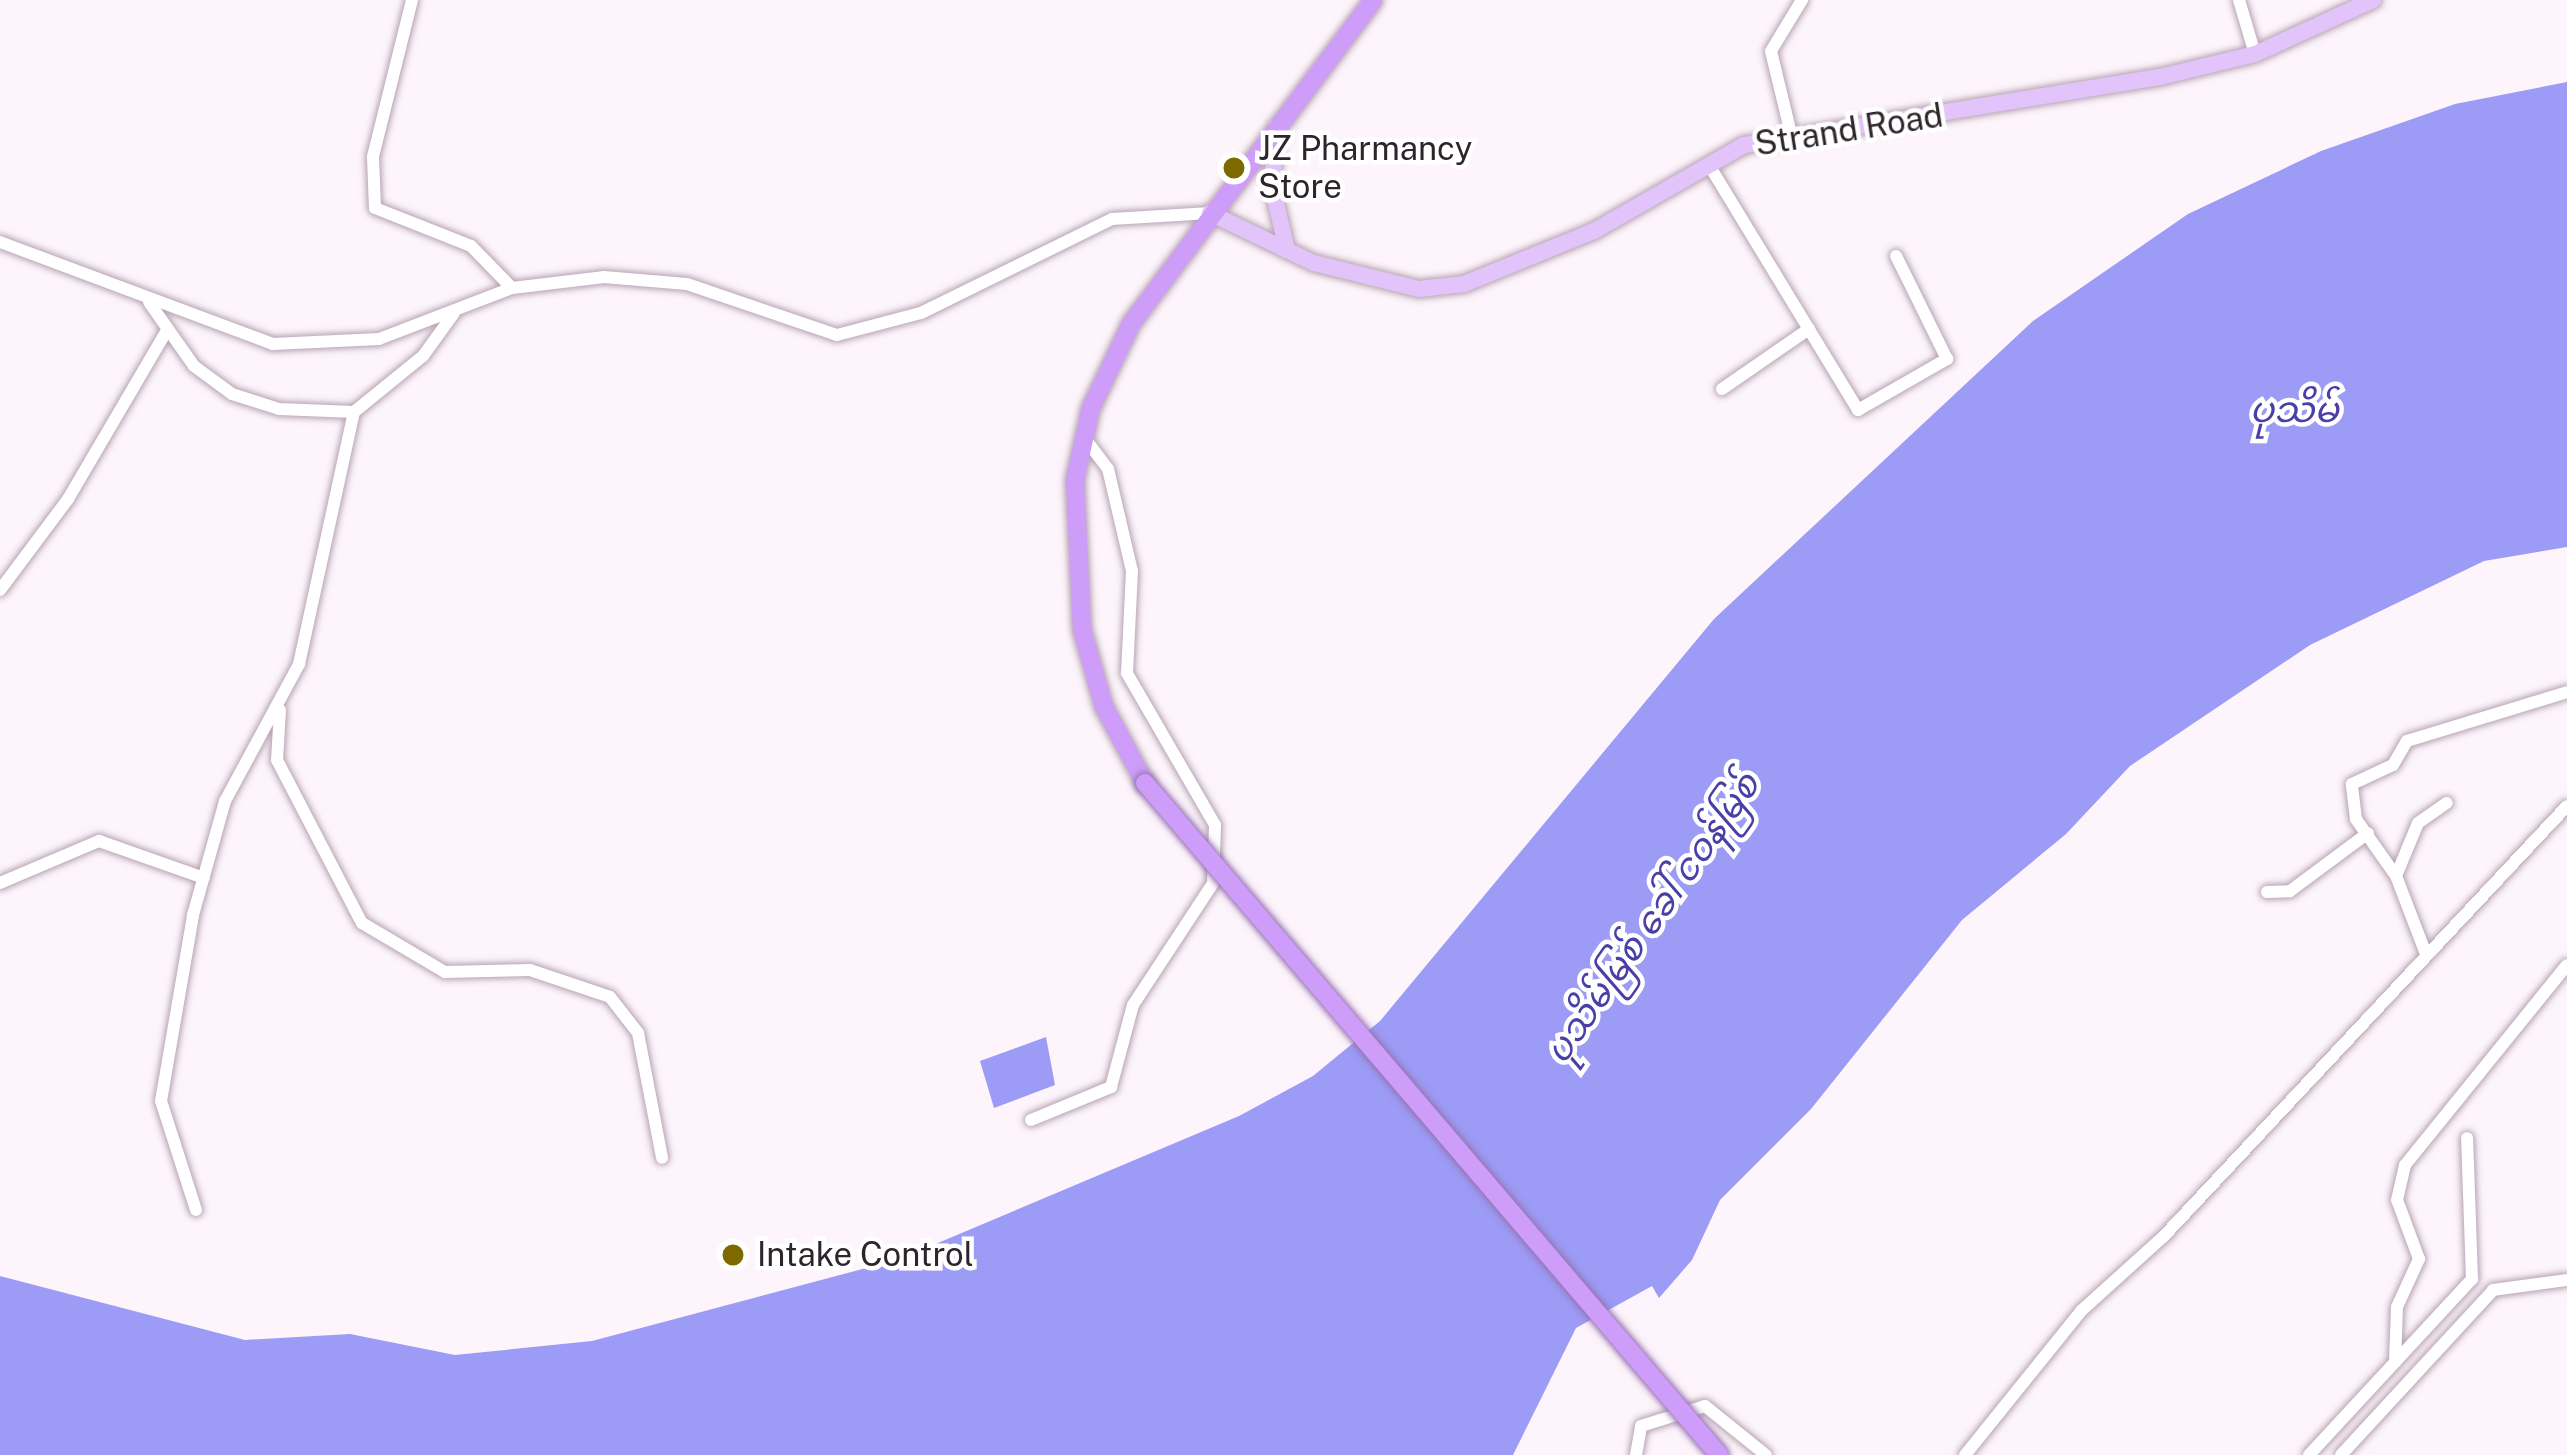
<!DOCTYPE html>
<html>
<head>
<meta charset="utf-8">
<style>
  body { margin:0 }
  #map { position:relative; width:2567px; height:1455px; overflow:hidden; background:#fdf5fb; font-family:"Public Sans","Noto Sans Myanmar",sans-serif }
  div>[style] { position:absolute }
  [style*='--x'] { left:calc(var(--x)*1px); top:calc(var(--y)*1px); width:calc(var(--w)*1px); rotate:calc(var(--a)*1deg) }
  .water>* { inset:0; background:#9c9bf5 }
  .roads { filter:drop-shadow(0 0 3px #b8a4b4) drop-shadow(0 0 3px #b8a4b4) }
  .minor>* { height:12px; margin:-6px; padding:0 6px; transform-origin:6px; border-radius:6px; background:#fff }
  .major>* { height:16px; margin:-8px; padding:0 8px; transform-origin:8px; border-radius:8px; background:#e2c4fb }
  .highway>* { height:18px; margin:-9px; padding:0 9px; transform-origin:9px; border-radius:9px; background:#ce9cf9 }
  .bridges { filter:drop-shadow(0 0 3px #9672b1) drop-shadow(0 0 3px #9672b1) }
  .highway-bridge>* { height:18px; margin:-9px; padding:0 9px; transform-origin:9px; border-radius:9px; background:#ce9cf9 }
  .dots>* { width:33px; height:33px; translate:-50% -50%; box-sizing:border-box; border:6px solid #fff; border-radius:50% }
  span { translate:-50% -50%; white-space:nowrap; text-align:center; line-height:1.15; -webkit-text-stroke:9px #fff; paint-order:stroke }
  .street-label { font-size:33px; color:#2d252b }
  .poi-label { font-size:33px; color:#2d252b }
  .left { translate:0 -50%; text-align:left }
  .water-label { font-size:36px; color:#4b3ea6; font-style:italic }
</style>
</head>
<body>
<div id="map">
  <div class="water">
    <div style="clip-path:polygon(2567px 82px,2567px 547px,2484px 561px,2310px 645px,2130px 766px,2066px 834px,1962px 920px,1811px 1109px,1720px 1200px,1692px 1260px,1659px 1298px,1652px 1286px,1576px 1328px,1513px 1455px,0 1455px,0 1276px,245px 1340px,350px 1334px,455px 1355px,592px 1341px,900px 1259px,1239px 1116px,1313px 1076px,1380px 1021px,1714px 619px,2033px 321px,2188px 214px,2321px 151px,2455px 104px)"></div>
    <div style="clip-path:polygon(1046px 1037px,1055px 1085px,994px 1108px,980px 1061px)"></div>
  </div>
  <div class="roads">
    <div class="minor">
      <div style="--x:412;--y:0;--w:162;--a:104"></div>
      <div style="--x:373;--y:157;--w:51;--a:87.8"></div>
      <div style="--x:375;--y:208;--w:103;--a:21.6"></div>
      <div style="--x:471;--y:246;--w:59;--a:45.7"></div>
      <div style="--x:2239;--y:0;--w:56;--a:73.5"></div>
      <div style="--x:1792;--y:138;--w:89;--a:-103.6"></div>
      <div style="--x:1771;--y:51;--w:60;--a:-58.7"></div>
      <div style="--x:1709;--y:165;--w:287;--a:58.7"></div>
      <div style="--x:1858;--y:410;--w:103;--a:-29.8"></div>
      <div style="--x:1947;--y:359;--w:115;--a:-116.3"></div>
      <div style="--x:0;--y:242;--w:291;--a:20.5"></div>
      <div style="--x:273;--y:344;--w:106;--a:-2.7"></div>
      <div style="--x:379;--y:339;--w:142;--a:-21"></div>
      <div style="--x:512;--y:288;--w:93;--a:-6.8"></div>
      <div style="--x:604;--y:277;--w:83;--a:4.8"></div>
      <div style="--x:687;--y:284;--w:158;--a:18.8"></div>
      <div style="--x:837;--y:335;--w:87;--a:-14.7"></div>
      <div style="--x:921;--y:313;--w:213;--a:-26.2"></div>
      <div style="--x:1112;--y:219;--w:98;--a:-3.5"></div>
      <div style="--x:149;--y:302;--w:78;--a:54.9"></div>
      <div style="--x:194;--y:366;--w:47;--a:36.4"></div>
      <div style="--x:232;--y:394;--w:49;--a:17.7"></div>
      <div style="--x:279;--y:409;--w:75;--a:2.3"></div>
      <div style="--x:1722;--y:389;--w:106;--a:-34.6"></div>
      <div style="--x:0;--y:590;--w:114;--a:-53.2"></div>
      <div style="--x:68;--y:499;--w:196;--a:-59.6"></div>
      <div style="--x:280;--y:710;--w:50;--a:93.4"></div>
      <div style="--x:277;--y:760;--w:184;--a:62.5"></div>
      <div style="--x:362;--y:923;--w:96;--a:30.6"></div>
      <div style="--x:445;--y:972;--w:85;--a:-1.3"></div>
      <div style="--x:530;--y:970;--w:84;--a:18.6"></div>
      <div style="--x:610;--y:997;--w:46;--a:52.1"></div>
      <div style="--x:638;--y:1033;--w:127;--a:79.1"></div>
      <div style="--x:2396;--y:876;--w:57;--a:-67.5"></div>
      <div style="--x:2418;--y:823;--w:35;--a:-35"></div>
      <div style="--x:0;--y:883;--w:108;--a:-23"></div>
      <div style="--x:99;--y:841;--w:111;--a:19.4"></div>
      <div style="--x:2267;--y:892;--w:23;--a:-2"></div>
      <div style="--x:2290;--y:891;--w:97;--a:-36.6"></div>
      <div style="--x:2426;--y:954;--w:84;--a:-111"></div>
      <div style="--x:2396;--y:876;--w:70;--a:-125.1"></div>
      <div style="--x:2356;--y:819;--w:35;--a:-97"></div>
      <div style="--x:2352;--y:784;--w:45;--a:-24.9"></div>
      <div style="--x:2393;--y:765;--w:28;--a:-60"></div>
      <div style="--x:2407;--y:741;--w:167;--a:-17"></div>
      <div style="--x:1031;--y:1120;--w:87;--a:-22.4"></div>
      <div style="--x:1111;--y:1087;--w:85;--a:-75"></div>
      <div style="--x:1133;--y:1005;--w:146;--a:-56.7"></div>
      <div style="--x:1213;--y:883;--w:58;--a:-88"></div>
      <div style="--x:1215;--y:825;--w:176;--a:-120.1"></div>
      <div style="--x:1127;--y:673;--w:102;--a:-87.2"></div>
      <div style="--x:1132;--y:571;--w:105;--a:-103.2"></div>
      <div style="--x:1108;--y:469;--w:39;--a:-127"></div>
      <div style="--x:196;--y:1210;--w:114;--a:-107.8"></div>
      <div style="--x:161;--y:1101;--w:189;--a:-80.2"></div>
      <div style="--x:193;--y:915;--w:118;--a:-74.3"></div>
      <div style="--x:225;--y:801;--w:156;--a:-61.6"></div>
      <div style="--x:299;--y:664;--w:258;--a:-77.7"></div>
      <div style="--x:354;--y:412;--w:89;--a:-39.1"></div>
      <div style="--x:423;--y:356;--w:53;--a:-54.2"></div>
      <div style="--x:2395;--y:1362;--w:55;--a:-87.9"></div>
      <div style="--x:2397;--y:1307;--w:53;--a:-65.4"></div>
      <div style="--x:2419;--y:1259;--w:63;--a:-110.4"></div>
      <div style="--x:2397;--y:1200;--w:36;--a:-77"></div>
      <div style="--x:2405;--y:1165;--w:257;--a:-51"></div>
      <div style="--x:1636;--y:1455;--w:29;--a:-80"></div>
      <div style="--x:1641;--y:1426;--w:67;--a:-17.4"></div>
      <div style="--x:1705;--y:1406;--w:78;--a:38.8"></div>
      <div style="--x:1965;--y:1455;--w:185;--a:-51.1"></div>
      <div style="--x:2081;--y:1311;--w:112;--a:-42.1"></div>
      <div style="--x:2164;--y:1236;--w:589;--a:-46.86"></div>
      <div style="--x:2309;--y:1455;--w:240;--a:-47.2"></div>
      <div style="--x:2472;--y:1279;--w:141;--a:-92"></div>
      <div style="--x:2341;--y:1455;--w:224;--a:-47.3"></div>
      <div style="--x:2493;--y:1290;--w:75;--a:-7.7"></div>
    </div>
    <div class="major">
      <div style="--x:1276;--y:127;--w:59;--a:93.9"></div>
      <div style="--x:1272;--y:186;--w:66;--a:76.8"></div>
      <div style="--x:1210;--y:213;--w:115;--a:25.7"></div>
      <div style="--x:1314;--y:263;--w:108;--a:13.9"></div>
      <div style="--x:1419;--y:289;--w:45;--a:-6.3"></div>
      <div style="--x:1464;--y:284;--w:140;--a:-22.2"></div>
      <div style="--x:1594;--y:231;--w:173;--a:-29.8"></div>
      <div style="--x:1744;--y:145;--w:422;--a:-9.3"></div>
      <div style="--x:2160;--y:77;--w:98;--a:-13.6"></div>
      <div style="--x:2255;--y:54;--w:130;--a:-24.6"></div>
    </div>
    <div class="highway">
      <div style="--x:1145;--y:783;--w:86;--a:-118.3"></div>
      <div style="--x:1104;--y:707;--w:81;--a:-105.8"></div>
      <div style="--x:1082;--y:629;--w:149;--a:-92.7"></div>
      <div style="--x:1075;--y:480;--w:74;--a:-77.5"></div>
      <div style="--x:1091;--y:408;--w:93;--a:-64.5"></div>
      <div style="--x:1131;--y:324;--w:404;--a:-53.2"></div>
    </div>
  </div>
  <div class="bridges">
    <div class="highway-bridge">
      <div style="--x:1145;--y:783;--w:884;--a:49.5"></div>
    </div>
  </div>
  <div class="dots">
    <div style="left:1234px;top:168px;background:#7d6900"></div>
    <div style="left:733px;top:1255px;background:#7d6900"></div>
  </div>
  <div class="street-label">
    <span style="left:1849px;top:130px;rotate:-9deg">Strand Road</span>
  </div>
  <div class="poi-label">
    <span class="left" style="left:1258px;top:168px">JZ Pharmancy<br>Store</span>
    <span class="left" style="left:757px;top:1255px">Intake Control</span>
  </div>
  <div class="water-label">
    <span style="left:2294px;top:410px">ပုသိမ်</span>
    <span style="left:1652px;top:918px;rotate:-55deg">ပုသိမ်မြစ် ခေါ် ငဝန်မြစ်</span>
  </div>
</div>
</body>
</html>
